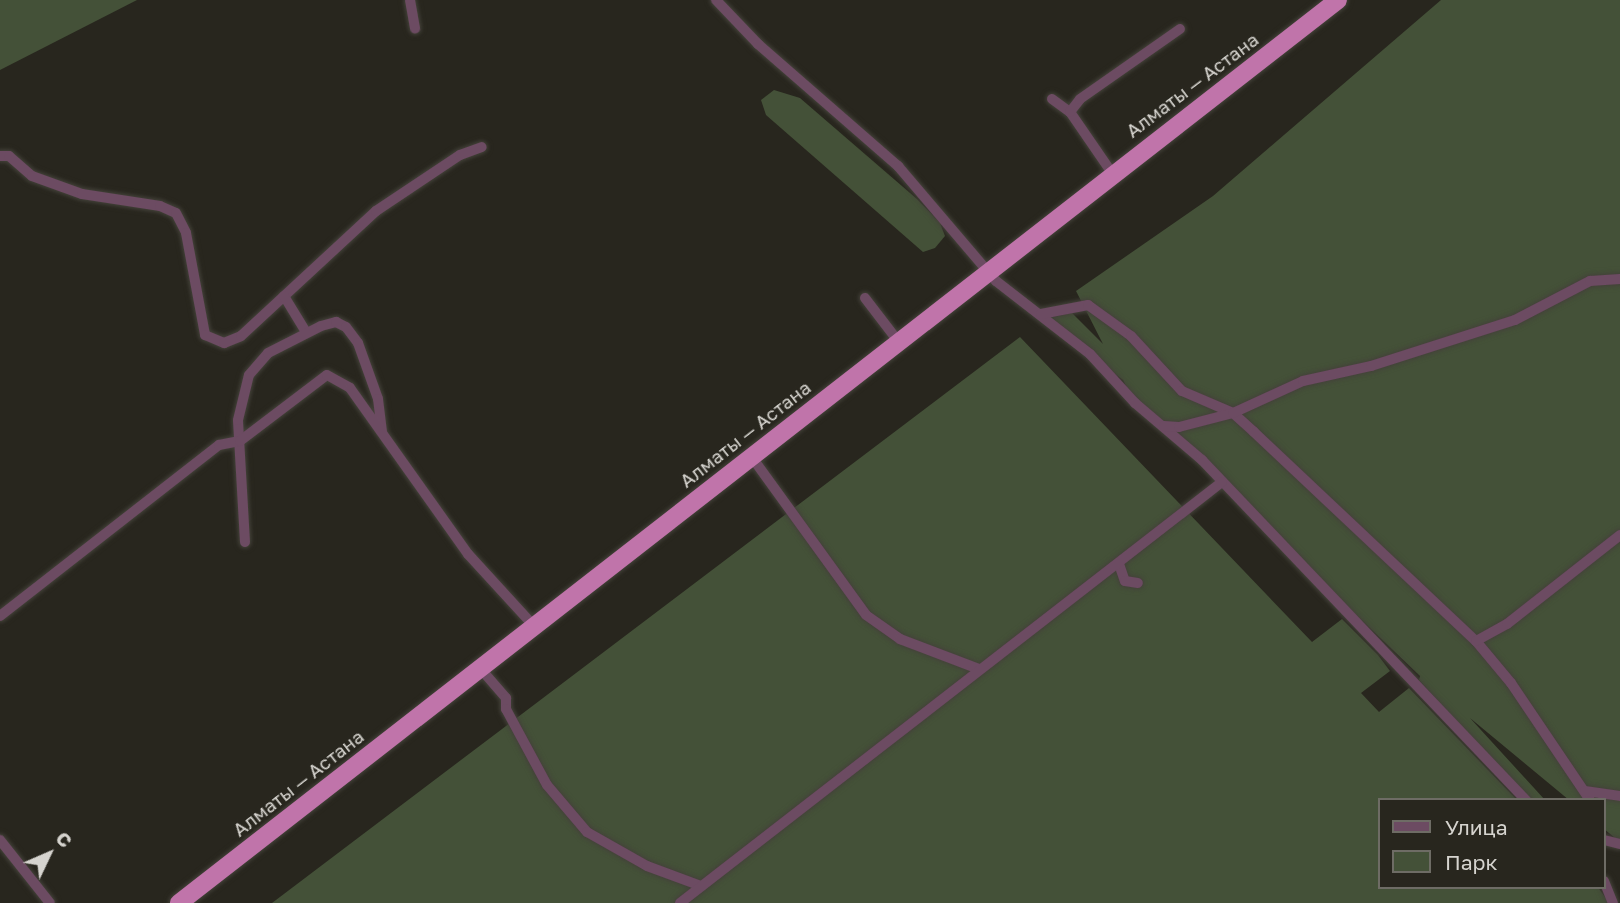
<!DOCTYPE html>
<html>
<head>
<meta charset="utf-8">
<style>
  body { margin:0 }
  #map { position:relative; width:1620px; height:903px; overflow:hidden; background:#28261e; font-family:"Golos Text",sans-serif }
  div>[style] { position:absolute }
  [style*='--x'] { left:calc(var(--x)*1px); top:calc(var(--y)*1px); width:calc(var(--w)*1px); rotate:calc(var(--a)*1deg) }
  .green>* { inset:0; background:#445138 }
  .roads { filter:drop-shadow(0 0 2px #44423a) drop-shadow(0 0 2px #44423a) }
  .minor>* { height:10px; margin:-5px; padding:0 5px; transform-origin:5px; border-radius:5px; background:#6c4b62 }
  .trunk>* { height:18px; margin:-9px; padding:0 9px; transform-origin:9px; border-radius:9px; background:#c074aa }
  span { translate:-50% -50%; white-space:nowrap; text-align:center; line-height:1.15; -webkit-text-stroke:5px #28261e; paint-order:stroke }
  .street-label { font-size:19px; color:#d6d4cf }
  .legend { position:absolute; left:1378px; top:798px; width:228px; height:91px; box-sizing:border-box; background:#28261e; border:2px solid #6e6c65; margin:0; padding:9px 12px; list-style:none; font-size:21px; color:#d6d4cf }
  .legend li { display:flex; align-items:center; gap:14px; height:35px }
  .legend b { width:35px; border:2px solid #6e6c65 }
  .north { position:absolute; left:14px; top:819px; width:70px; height:70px; -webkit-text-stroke:5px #28261e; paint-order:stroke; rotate:46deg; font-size:19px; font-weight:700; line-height:28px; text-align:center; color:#d6d4cf }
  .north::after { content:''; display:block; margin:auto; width:24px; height:32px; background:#d6d4cf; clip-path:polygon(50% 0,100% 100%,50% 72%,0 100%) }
</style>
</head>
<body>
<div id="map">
  <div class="green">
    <div style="clip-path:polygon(0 0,137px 0,0 70px)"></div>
    <div style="clip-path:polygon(1441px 0,1620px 0,1620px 842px,1604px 829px,1604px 800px,1569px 800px,1470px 718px,1545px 800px,1530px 800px,1419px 680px,1420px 676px,1135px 403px,1123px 380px,1045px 319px,1072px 313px,1103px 344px,1076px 291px,1213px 196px)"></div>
    <div style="clip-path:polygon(774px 90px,800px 98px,917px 199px,940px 223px,945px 236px,935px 248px,923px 252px,766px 115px,761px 100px)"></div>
    <div style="clip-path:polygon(1020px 337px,1312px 642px,1342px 619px,1378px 655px,1390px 671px,1361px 693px,1379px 712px,1409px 688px,1517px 800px,1380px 800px,1380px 887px,1598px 887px,1609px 903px,272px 903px)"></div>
  </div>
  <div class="roads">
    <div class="minor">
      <div style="--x:410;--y:0;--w:29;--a:80"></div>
      <div style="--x:716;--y:0;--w:61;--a:46.3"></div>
      <div style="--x:758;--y:44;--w:186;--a:41.1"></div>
      <div style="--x:898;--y:166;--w:151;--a:49.6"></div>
      <div style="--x:996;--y:281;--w:119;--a:37.8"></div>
      <div style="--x:1090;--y:354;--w:67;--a:47.4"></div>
      <div style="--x:1135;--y:403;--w:88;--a:40.4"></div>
      <div style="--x:1202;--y:460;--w:470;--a:46.4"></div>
      <div style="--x:1052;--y:99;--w:22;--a:36"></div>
      <div style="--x:0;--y:156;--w:9;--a:0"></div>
      <div style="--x:9;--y:156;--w:30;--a:41"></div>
      <div style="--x:32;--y:176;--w:53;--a:19.8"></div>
      <div style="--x:82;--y:194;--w:79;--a:8.7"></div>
      <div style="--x:160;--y:206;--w:17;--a:24"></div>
      <div style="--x:176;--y:213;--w:22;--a:63"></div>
      <div style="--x:186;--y:233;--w:104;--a:79.4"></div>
      <div style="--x:205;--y:335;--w:21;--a:23"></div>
      <div style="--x:224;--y:343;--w:18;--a:-22"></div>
      <div style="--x:241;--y:336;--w:184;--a:-42.8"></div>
      <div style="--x:376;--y:211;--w:101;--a:-33.7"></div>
      <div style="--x:460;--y:155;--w:23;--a:-20"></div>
      <div style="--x:1112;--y:173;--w:74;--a:-124.5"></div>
      <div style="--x:1070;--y:112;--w:16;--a:-52"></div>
      <div style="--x:1080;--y:99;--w:122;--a:-35"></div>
      <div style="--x:284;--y:296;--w:42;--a:58.6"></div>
      <div style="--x:865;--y:298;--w:54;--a:52.5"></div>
      <div style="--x:1041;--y:314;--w:48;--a:-10.8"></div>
      <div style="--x:1088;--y:305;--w:53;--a:35.8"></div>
      <div style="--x:1131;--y:336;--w:75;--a:47.2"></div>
      <div style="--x:1182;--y:391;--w:56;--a:23.3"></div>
      <div style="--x:1233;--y:413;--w:28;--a:42"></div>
      <div style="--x:1254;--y:432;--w:305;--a:43.3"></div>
      <div style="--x:1476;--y:641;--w:55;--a:50.2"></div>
      <div style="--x:1511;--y:683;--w:141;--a:56"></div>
      <div style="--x:1164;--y:426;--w:15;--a:4"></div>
      <div style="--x:1179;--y:427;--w:56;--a:-14.5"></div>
      <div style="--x:1233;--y:413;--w:77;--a:-24.6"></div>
      <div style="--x:1303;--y:381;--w:70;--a:-12.4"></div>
      <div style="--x:1371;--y:366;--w:151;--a:-17.7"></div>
      <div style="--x:1515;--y:320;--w:85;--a:-27.5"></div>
      <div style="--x:1590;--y:281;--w:30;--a:-4"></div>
      <div style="--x:751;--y:456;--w:196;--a:54.1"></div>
      <div style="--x:866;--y:615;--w:42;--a:35.2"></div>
      <div style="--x:900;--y:639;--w:85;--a:20.8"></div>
      <div style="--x:245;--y:542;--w:122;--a:-93.3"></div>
      <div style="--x:238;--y:420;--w:46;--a:-76.3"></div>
      <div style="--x:249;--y:375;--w:29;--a:-49"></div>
      <div style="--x:268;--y:353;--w:59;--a:-27"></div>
      <div style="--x:321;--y:326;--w:16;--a:-15"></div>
      <div style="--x:336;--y:322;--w:11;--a:27"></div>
      <div style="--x:346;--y:327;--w:20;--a:53"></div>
      <div style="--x:358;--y:343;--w:59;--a:70.3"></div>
      <div style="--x:378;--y:399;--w:32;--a:83"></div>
      <div style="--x:1119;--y:564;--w:18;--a:71"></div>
      <div style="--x:1125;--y:581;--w:13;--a:9"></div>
      <div style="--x:0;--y:616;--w:278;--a:-38"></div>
      <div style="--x:219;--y:445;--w:21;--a:-11"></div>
      <div style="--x:240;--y:441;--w:109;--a:-37.2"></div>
      <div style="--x:327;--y:375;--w:26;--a:29"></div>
      <div style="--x:350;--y:388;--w:204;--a:54.6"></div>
      <div style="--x:468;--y:554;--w:98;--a:47.5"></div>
      <div style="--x:1476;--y:641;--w:35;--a:-29"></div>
      <div style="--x:1507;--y:624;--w:144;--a:-38.2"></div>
      <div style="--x:480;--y:668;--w:40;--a:49"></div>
      <div style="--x:506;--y:698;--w:11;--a:90"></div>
      <div style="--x:506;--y:709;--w:86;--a:61.7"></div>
      <div style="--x:547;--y:785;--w:62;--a:49.6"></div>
      <div style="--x:587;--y:832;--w:69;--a:29.5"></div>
      <div style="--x:647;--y:866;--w:58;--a:20.3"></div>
      <div style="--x:1585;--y:791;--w:35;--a:8"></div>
      <div style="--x:0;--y:840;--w:80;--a:51.6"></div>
      <div style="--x:1604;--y:840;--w:16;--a:14"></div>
      <div style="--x:1604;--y:881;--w:24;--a:68"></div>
      <div style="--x:680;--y:903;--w:686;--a:-37.84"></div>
    </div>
    <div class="trunk">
      <div style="--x:179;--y:903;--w:1469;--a:-37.92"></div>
    </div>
  </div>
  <div class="street-label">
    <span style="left:1192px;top:85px;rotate:-37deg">Алматы — Астана</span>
    <span style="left:745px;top:434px;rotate:-38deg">Алматы — Астана</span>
    <span style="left:298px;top:783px;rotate:-38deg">Алматы — Астана</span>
  </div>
  <ul class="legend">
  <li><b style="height:9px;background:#6c4b62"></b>Улица</li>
  <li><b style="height:19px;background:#445138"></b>Парк</li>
  </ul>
  <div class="north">С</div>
</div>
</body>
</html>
